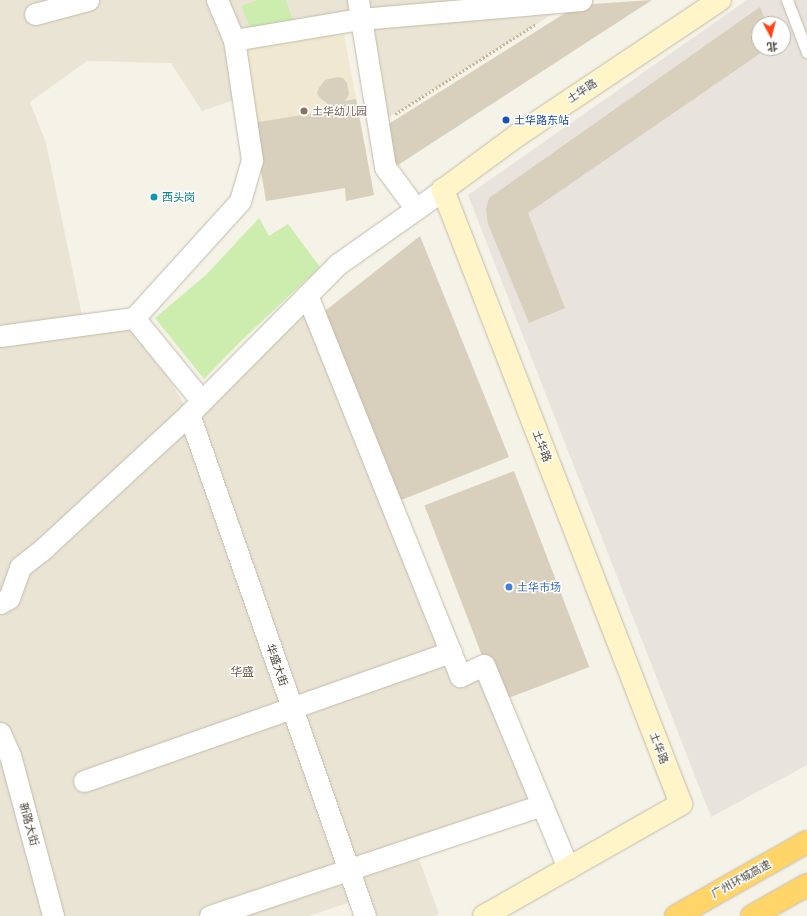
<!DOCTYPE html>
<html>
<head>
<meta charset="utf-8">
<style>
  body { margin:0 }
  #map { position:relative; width:807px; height:916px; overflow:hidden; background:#f5f2e8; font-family:"PT Sans Narrow","Noto Sans SC",sans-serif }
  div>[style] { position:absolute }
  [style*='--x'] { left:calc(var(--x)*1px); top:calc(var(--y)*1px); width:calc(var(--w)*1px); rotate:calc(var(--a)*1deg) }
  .residential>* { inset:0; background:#eae4d5 }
  .industrial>* { inset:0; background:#e8e3dc }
  .education>* { inset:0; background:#f0e8d0 }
  .green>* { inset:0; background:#ccedad }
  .building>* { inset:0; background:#d8cfbc; transform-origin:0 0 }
  .path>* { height:2.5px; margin-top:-1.25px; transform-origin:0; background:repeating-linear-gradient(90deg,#c5b899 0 2px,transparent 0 4px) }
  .roads { filter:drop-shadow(0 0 1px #c2bba9) drop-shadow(0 0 1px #c2bba9) }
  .lane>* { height:11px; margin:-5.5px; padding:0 5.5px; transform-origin:5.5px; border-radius:5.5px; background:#fff }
  .street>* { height:21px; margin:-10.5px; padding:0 10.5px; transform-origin:10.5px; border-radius:10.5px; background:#fff }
  .secondary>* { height:22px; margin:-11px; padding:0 11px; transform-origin:11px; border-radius:11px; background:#fff5c8 }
  .highway>* { height:22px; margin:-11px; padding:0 11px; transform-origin:11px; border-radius:11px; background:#ffd569 }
  .dots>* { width:11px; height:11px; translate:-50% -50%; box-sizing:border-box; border:2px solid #fff; border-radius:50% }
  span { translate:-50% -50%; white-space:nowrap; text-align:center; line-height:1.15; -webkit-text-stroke:3px #fff; paint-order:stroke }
  .street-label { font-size:11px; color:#494336 }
  .education-label { font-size:11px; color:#785e54 }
  .left { translate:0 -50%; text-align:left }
  .transit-label { font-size:11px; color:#164399 }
  .culture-label { font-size:11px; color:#0d838f }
  .shop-label { font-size:11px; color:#366cbe }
  .neighbourhood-label { font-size:12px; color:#6d624c }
  .north { position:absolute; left:751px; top:16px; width:40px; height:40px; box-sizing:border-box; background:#fff; border:1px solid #b6b4af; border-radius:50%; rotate:173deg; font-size:11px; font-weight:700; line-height:16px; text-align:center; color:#494336 }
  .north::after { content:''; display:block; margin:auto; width:14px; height:18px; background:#ff4515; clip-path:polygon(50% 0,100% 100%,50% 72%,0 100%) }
</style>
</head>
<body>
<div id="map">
  <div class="residential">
    <div style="clip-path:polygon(0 0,581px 0,573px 1px,378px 124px,360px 20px,237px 99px,202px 111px,171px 63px,87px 61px,30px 102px,46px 143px,84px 325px,134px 318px,189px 413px,307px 295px,460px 676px,484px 665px,542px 805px,415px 848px,439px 914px,435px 916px,365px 916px,359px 899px,309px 916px,0 916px)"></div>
  </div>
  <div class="industrial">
    <div style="clip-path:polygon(evenodd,747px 0,807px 0,807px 765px,711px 817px,468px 195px,747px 0,759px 24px,783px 24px,783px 48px,759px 48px,759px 24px)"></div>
  </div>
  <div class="education">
    <div style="clip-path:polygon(343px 29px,374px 195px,346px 201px,345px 188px,266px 201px,240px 45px)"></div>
  </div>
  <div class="green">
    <div style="clip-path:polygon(258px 0,286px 0,294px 23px,254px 36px,241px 6px)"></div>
    <div style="clip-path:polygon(259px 218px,269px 236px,288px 224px,320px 267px,242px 340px,204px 379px,155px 318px,207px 274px)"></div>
  </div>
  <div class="building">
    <div style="clip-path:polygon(652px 0,395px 167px,387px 125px,578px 5px)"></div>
    <div style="clip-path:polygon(760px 7px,767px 24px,759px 24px,759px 48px,768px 48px,528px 213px,565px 308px,529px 323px,488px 224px,486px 209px,489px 198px)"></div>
    <div style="clip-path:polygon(337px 77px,343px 78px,347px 83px,349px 94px,345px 101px,356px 99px,374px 195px,346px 201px,345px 188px,266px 201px,253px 123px,328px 111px,327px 103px,321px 99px,317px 93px,319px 88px,325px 80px)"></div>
    <div style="clip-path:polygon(420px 236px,509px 457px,399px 501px,325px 311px)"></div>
    <div style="left:514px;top:471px;width:210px;height:96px;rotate:69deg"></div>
  </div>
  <div class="path">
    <div style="--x:395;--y:114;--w:167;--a:-32.6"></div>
  </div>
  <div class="roads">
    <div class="lane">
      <div style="--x:787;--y:0;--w:56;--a:69"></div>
    </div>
    <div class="street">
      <div style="--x:217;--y:0;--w:43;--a:67"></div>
      <div style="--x:234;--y:40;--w:128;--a:-9.5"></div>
      <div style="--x:360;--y:19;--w:222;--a:-4.9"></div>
      <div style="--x:358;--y:0;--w:169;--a:80.8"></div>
      <div style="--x:385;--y:167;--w:52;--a:53.6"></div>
      <div style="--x:35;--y:14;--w:55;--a:-14.8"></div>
      <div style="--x:307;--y:295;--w:411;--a:68.1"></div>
      <div style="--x:460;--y:676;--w:26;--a:-25"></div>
      <div style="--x:484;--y:665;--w:220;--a:67.5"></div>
      <div style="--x:134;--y:318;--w:158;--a:-47.8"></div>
      <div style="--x:240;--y:201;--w:43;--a:-73.7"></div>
      <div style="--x:252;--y:160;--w:121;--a:-98.5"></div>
      <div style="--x:0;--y:336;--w:135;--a:-7.7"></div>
      <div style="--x:134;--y:318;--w:107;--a:50.7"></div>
      <div style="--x:189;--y:414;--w:532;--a:70.68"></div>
      <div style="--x:0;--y:603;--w:10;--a:-29"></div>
      <div style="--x:9;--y:598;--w:33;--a:-70"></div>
      <div style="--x:20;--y:567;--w:31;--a:-38"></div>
      <div style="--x:44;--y:548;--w:197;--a:-42.7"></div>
      <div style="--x:189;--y:414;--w:211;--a:-45.2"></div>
      <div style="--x:338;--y:264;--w:128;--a:-35.2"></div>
      <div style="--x:0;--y:733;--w:24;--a:66"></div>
      <div style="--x:10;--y:755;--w:167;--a:75"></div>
      <div style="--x:84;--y:781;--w:389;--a:-19.4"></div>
      <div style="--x:210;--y:916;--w:350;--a:-18.5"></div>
    </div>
    <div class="secondary">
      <div style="--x:484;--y:916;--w:227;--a:-29.6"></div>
      <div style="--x:681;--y:804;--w:659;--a:-111.19"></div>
      <div style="--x:443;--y:190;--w:93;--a:-36.3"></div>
      <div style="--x:518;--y:135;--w:243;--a:-33.8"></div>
    </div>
    <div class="highway">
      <div style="--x:676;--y:916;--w:150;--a:-29.5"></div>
      <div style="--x:752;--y:916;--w:63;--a:-29.4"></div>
    </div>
  </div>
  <div class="dots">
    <div style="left:304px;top:111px;background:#8d6e63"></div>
    <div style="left:506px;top:120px;background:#1a4fb4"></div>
    <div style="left:154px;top:197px;background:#0f9aa8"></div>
    <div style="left:509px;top:587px;background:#3f7fe0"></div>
  </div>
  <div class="street-label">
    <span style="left:582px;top:91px;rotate:-34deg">土华路</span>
    <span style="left:542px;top:446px;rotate:69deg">土华路</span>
    <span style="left:277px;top:665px;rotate:71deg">华盛大街</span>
    <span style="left:659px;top:748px;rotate:69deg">土华路</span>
    <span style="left:29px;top:824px;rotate:75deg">新路大街</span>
    <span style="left:741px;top:879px;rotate:-29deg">广州环城高速</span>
  </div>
  <div class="education-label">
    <span class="left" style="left:312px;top:111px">土华幼儿园</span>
  </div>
  <div class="transit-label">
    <span class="left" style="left:514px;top:120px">土华路东站</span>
  </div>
  <div class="culture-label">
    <span class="left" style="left:162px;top:197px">西头岗</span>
  </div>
  <div class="shop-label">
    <span class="left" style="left:517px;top:587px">土华市场</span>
  </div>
  <div class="neighbourhood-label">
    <span style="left:242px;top:672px">华盛</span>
  </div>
  <div class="north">北</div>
</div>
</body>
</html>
